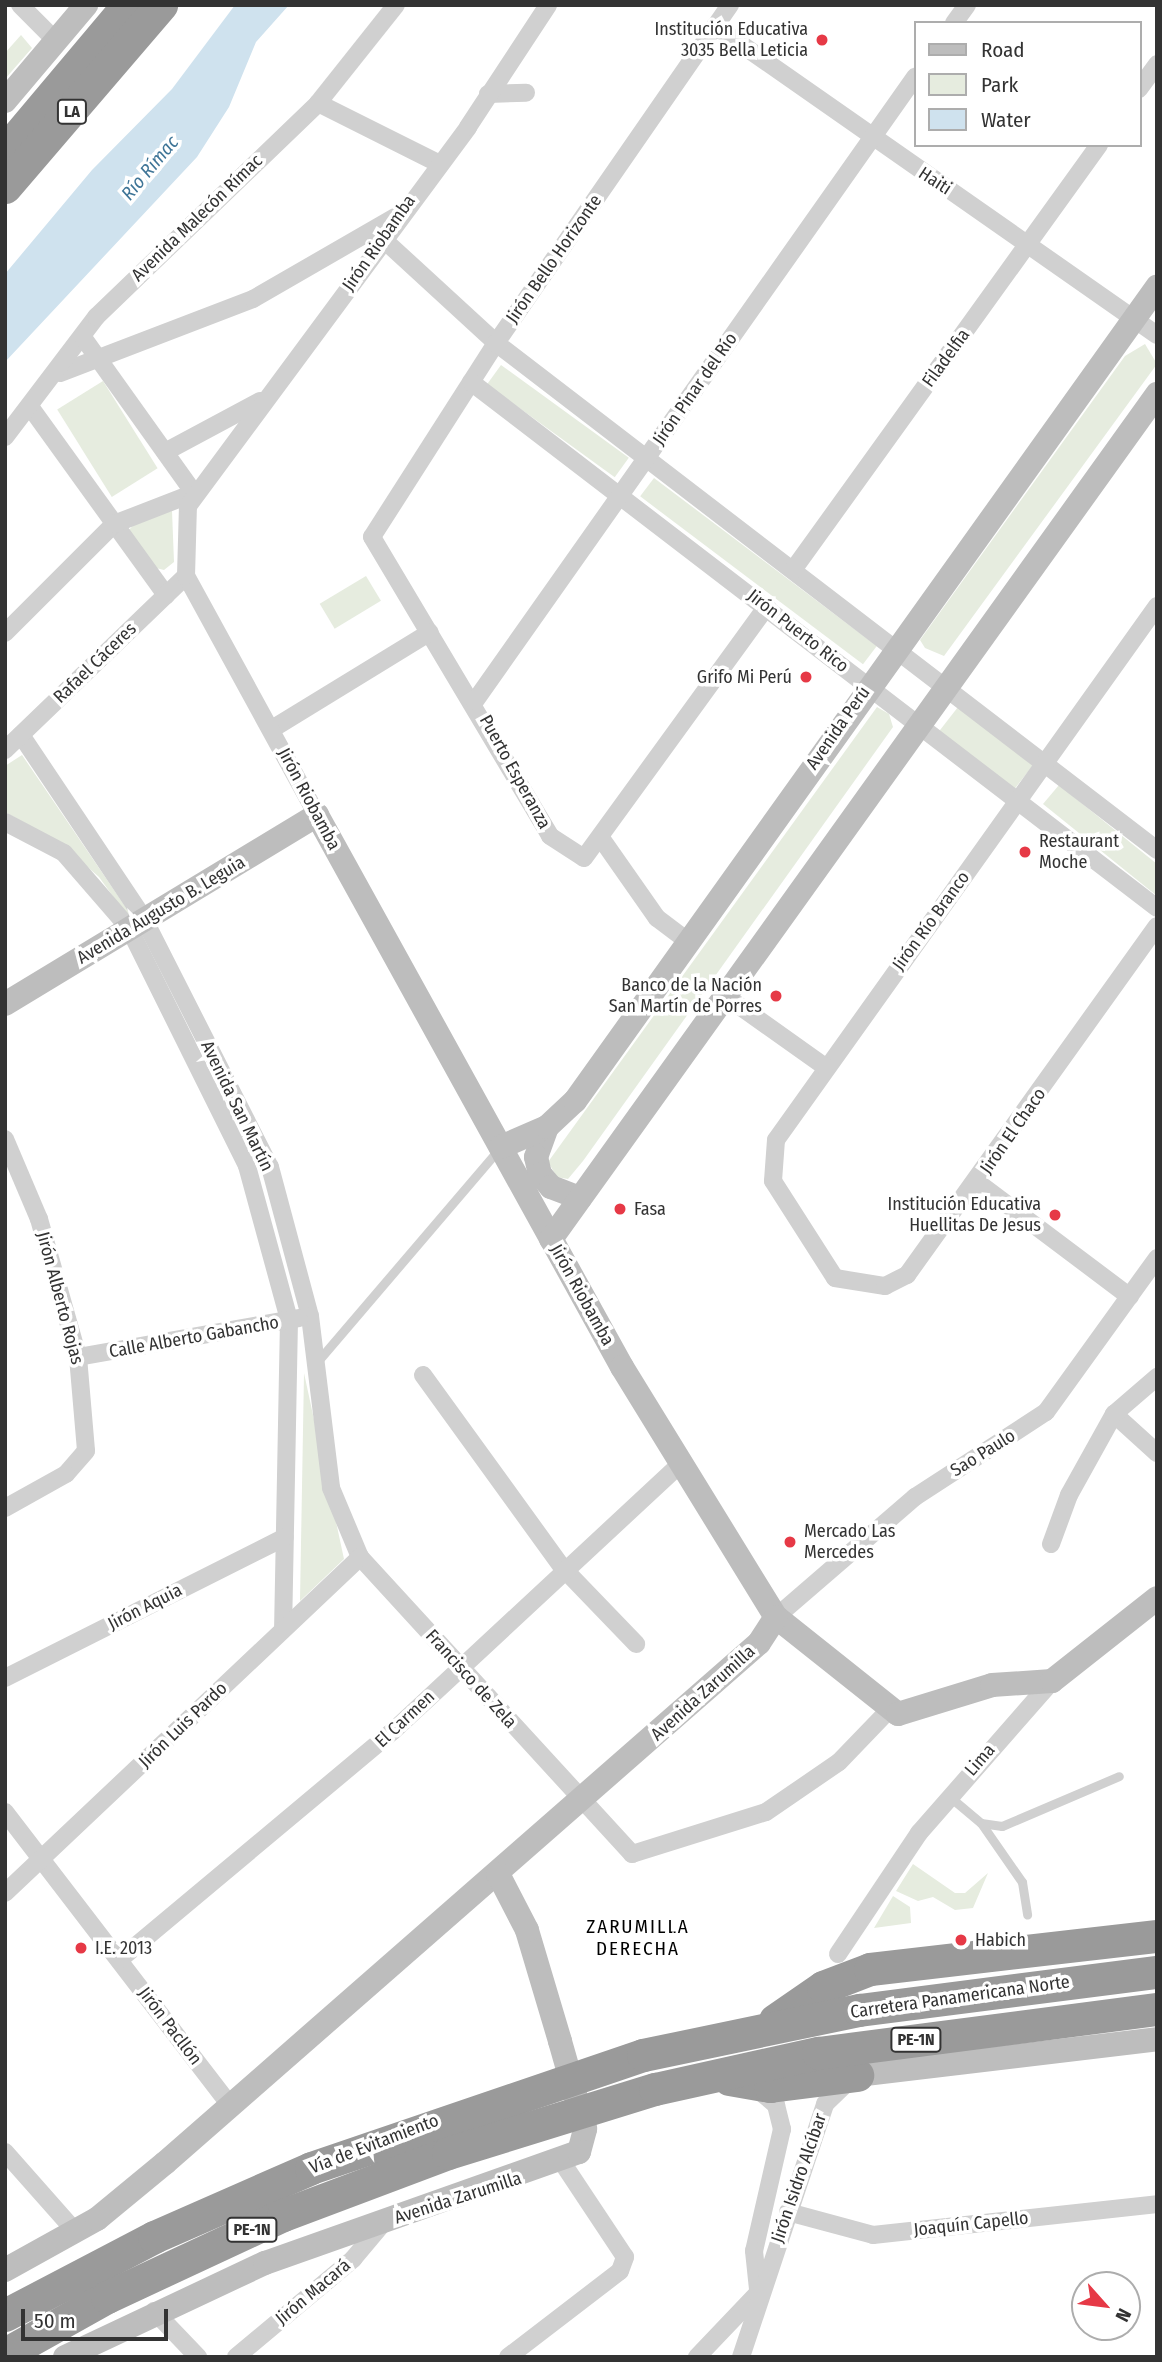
<!DOCTYPE html>
<html>
<head>
<meta charset="utf-8">
<style>
  body { margin:0 }
  #map { position:relative; width:1162px; height:2362px; overflow:hidden; background:#fff; font-family:"Fira Sans Condensed",sans-serif }
  div>[style] { position:absolute }
  [style*='--x'] { left:calc(var(--x)*1px); top:calc(var(--y)*1px); width:calc(var(--w)*1px); rotate:calc(var(--a)*1deg) }
  .green>* { inset:0; background:#e6ecdf; transform-origin:0 0 }
  .water>* { inset:0; background:#cfe2ee }
  .lane>* { height:9px; margin:-4.5px; padding:0 4.5px; transform-origin:4.5px; border-radius:4.5px; background:#d0d0d0 }
  .street>* { height:18px; margin:-9px; padding:0 9px; transform-origin:9px; border-radius:9px; background:#d0d0d0 }
  .secondary>* { height:24px; margin:-12px; padding:0 12px; transform-origin:12px; border-radius:12px; background:#bdbdbd }
  .highway>* { height:33px; margin:-16.5px; padding:0 16.5px; transform-origin:16.5px; border-radius:16.5px; background:#9a9a9a }
  .dots>* { width:19px; height:19px; translate:-50% -50%; box-sizing:border-box; border:4px solid #fff; border-radius:50% }
  span { translate:-50% -50%; white-space:nowrap; text-align:center; line-height:1.15; -webkit-text-stroke:7px #fff; paint-order:stroke }
  .shield-label span { padding:2px 5px; background:#fff; border:2px solid; border-radius:5px; -webkit-text-stroke-width:0 }
  .shield-label { font-size:16px; color:#333; font-weight:700 }
  .poi-label { font-size:18px; color:#333 }
  .right { translate:-100% -50%; text-align:right }
  .left { translate:0 -50%; text-align:left }
  .street-label { font-size:18px; color:#333 }
  .water-label { font-size:19px; color:#3f7597; font-style:italic }
  .neighbourhood-label { font-size:19px; color:#000; letter-spacing:2px }
  .frame { position:absolute; inset:0; border:7px solid #333; pointer-events:none }
  .legend { position:absolute; left:914px; top:21px; width:228px; height:126px; box-sizing:border-box; background:#fff; border:2px solid #adadad; margin:0; padding:9px 12px; list-style:none; font-size:21px; color:#333 }
  .legend li { display:flex; align-items:center; gap:14px; height:35px }
  .legend b { width:35px; border:2px solid #adadad }
  .north { position:absolute; left:1071px; top:2271px; width:70px; height:70px; box-sizing:border-box; background:#fff; border:2px solid #adadad; border-radius:50%; rotate:118deg; font-size:19px; font-weight:700; line-height:28px; text-align:center; color:#333 }
  .north::after { content:''; display:block; margin:auto; width:24px; height:32px; background:#e63946; clip-path:polygon(50% 0,100% 100%,50% 72%,0 100%) }
  .scale { position:absolute; left:21px; top:2309px; width:147px; height:32px; box-sizing:border-box; border:4px solid #333; border-top:0; padding-left:9px; font-size:21px; line-height:24px; white-space:nowrap; color:#333; -webkit-text-stroke:5px #fff; paint-order:stroke }
</style>
</head>
<body>
<div id="map">
  <div class="green">
    <div style="clip-path:polygon(21px 35px,32px 48px,5px 79px,5px 53px)"></div>
    <div style="clip-path:polygon(1145px 344px,1157px 364px,944px 656px,925px 648px,920px 640px,1125px 356px)"></div>
    <div style="left:501px;top:365px;width:158px;height:24px;rotate:36deg"></div>
    <div style="left:103px;top:381px;width:103px;height:54px;rotate:58deg"></div>
    <div style="left:654px;top:478px;width:279px;height:23px;rotate:37deg"></div>
    <div style="clip-path:polygon(172px 511px,174px 562px,164px 570px,148px 566px,128px 531px,138px 520px)"></div>
    <div style="left:366px;top:576px;width:29px;height:54px;rotate:59deg"></div>
    <div style="clip-path:polygon(877px 707px,889px 714px,893px 727px,583px 1161px,568px 1179px,557px 1177px,548px 1162px)"></div>
    <div style="left:958px;top:707px;width:95px;height:31px;rotate:38deg"></div>
    <div style="clip-path:polygon(22px 755px,131px 915px,128px 917px,99px 877px,59px 842px,5px 812px,5px 766px)"></div>
    <div style="clip-path:polygon(1059px 785px,1157px 864px,1157px 896px,1043px 804px)"></div>
    <div style="clip-path:polygon(304px 1373px,344px 1559px,300px 1601px)"></div>
    <div style="clip-path:polygon(913px 1864px,955px 1893px,965px 1893px,988px 1873px,973px 1908px,955px 1910px,933px 1897px,918px 1901px,896px 1891px)"></div>
    <div style="clip-path:polygon(893px 1896px,910px 1907px,911px 1923px,874px 1928px)"></div>
  </div>
  <div class="water">
    <div style="clip-path:polygon(235px 5px,289px 5px,256px 42px,229px 107px,197px 157px,5px 362px,5px 274px,92px 170px,172px 89px)"></div>
  </div>
  <div class="lane">
    <div style="--x:317;--y:1362;--w:280;--a:-49.5"></div>
    <div style="--x:950;--y:1797;--w:40;--a:40"></div>
    <div style="--x:981;--y:1823;--w:21;--a:8"></div>
    <div style="--x:1002;--y:1826;--w:127;--a:-23.1"></div>
    <div style="--x:981;--y:1823;--w:72;--a:55.2"></div>
    <div style="--x:1022;--y:1882;--w:33;--a:81"></div>
  </div>
  <div class="street">
    <div style="--x:20;--y:5;--w:51;--a:45"></div>
    <div style="--x:730;--y:5;--w:411;--a:124.7"></div>
    <div style="--x:496;--y:343;--w:230;--a:122.6"></div>
    <div style="--x:372;--y:537;--w:348;--a:59.2"></div>
    <div style="--x:550;--y:836;--w:40;--a:32.9"></div>
    <div style="--x:584;--y:858;--w:311;--a:-54"></div>
    <div style="--x:954;--y:23;--w:22;--a:-54"></div>
    <div style="--x:715;--y:26;--w:539;--a:34.96"></div>
    <div style="--x:1139;--y:89;--w:31;--a:-54"></div>
    <div style="--x:488;--y:94;--w:38;--a:-2"></div>
    <div style="--x:318;--y:103;--w:132;--a:26.6"></div>
    <div style="--x:383;--y:239;--w:154;--a:42.6"></div>
    <div style="--x:496;--y:343;--w:833;--a:37.49"></div>
    <div style="--x:60;--y:373;--w:207;--a:-21"></div>
    <div style="--x:253;--y:299;--w:164;--a:-30"></div>
    <div style="--x:471;--y:382;--w:864;--a:37.48"></div>
    <div style="--x:31;--y:408;--w:231;--a:54.2"></div>
    <div style="--x:5;--y:437;--w:151;--a:-52.8"></div>
    <div style="--x:96;--y:317;--w:308;--a:-43.9"></div>
    <div style="--x:318;--y:103;--w:125;--a:-51.5"></div>
    <div style="--x:165;--y:452;--w:108;--a:-28.2"></div>
    <div style="--x:793;--y:570;--w:524;--a:-54.25"></div>
    <div style="--x:1157;--y:606;--w:656;--a:125.51"></div>
    <div style="--x:776;--y:1140;--w:41;--a:94.2"></div>
    <div style="--x:773;--y:1181;--w:115;--a:57.4"></div>
    <div style="--x:835;--y:1278;--w:51;--a:9.1"></div>
    <div style="--x:885;--y:1286;--w:25;--a:-27"></div>
    <div style="--x:907;--y:1275;--w:429;--a:-54.4"></div>
    <div style="--x:5;--y:633;--w:154;--a:-45"></div>
    <div style="--x:114;--y:524;--w:86;--a:-21.2"></div>
    <div style="--x:194;--y:493;--w:189;--a:-125.5"></div>
    <div style="--x:475;--y:701;--w:764;--a:-54.81"></div>
    <div style="--x:272;--y:729;--w:185;--a:-31.5"></div>
    <div style="--x:21;--y:735;--w:221;--a:56.2"></div>
    <div style="--x:144;--y:919;--w:278;--a:63.1"></div>
    <div style="--x:270;--y:1167;--w:154;--a:75"></div>
    <div style="--x:310;--y:1316;--w:173;--a:83"></div>
    <div style="--x:331;--y:1488;--w:75;--a:67.2"></div>
    <div style="--x:360;--y:1557;--w:403;--a:47.5"></div>
    <div style="--x:632;--y:1854;--w:140;--a:-17.4"></div>
    <div style="--x:766;--y:1812;--w:88;--a:-34.4"></div>
    <div style="--x:839;--y:1762;--w:72;--a:-46.1"></div>
    <div style="--x:5;--y:750;--w:251;--a:-43.9"></div>
    <div style="--x:317;--y:815;--w:273;--a:-118.7"></div>
    <div style="--x:186;--y:576;--w:70;--a:-88.4"></div>
    <div style="--x:188;--y:506;--w:471;--a:-53.5"></div>
    <div style="--x:468;--y:127;--w:146;--a:-56.7"></div>
    <div style="--x:5;--y:822;--w:67;--a:27.7"></div>
    <div style="--x:64;--y:853;--w:99;--a:49.1"></div>
    <div style="--x:129;--y:928;--w:266;--a:63.6"></div>
    <div style="--x:247;--y:1166;--w:160;--a:74.7"></div>
    <div style="--x:289;--y:1320;--w:308;--a:91.1"></div>
    <div style="--x:603;--y:841;--w:94;--a:55"></div>
    <div style="--x:657;--y:918;--w:39;--a:37"></div>
    <div style="--x:724;--y:995;--w:123;--a:35.4"></div>
    <div style="--x:5;--y:1139;--w:87;--a:67"></div>
    <div style="--x:39;--y:1219;--w:143;--a:74.2"></div>
    <div style="--x:78;--y:1357;--w:94;--a:85.1"></div>
    <div style="--x:86;--y:1451;--w:30;--a:131"></div>
    <div style="--x:66;--y:1474;--w:70;--a:150.9"></div>
    <div style="--x:977;--y:1182;--w:191;--a:36.9"></div>
    <div style="--x:78;--y:1357;--w:224;--a:-10"></div>
    <div style="--x:423;--y:1375;--w:237;--a:54.1"></div>
    <div style="--x:562;--y:1567;--w:107;--a:46.1"></div>
    <div style="--x:1114;--y:1414;--w:58;--a:42.2"></div>
    <div style="--x:1051;--y:1544;--w:52;--a:-69.8"></div>
    <div style="--x:1069;--y:1495;--w:93;--a:-60.9"></div>
    <div style="--x:1114;--y:1414;--w:57;--a:-40.7"></div>
    <div style="--x:776;--y:1617;--w:184;--a:-40.8"></div>
    <div style="--x:915;--y:1497;--w:156;--a:-33"></div>
    <div style="--x:1046;--y:1412;--w:190;--a:-54.2"></div>
    <div style="--x:5;--y:1678;--w:313;--a:-26.7"></div>
    <div style="--x:5;--y:1812;--w:371;--a:52.5"></div>
    <div style="--x:5;--y:1893;--w:489;--a:-43.4"></div>
    <div style="--x:838;--y:1954;--w:146;--a:-56.2"></div>
    <div style="--x:919;--y:1833;--w:202;--a:-48.8"></div>
    <div style="--x:119;--y:1960;--w:356;--a:-39.9"></div>
    <div style="--x:392;--y:1732;--w:392;--a:-42.9"></div>
    <div style="--x:757;--y:2089;--w:25;--a:40"></div>
    <div style="--x:776;--y:2105;--w:25;--a:76"></div>
    <div style="--x:782;--y:2129;--w:125;--a:102.9"></div>
    <div style="--x:754;--y:2251;--w:38;--a:84"></div>
    <div style="--x:5;--y:2152;--w:106;--a:48.5"></div>
    <div style="--x:788;--y:2212;--w:88;--a:15.1"></div>
    <div style="--x:873;--y:2235;--w:286;--a:-6.2"></div>
    <div style="--x:154;--y:2311;--w:64;--a:46.3"></div>
    <div style="--x:236;--y:2357;--w:153;--a:-39.9"></div>
    <div style="--x:353;--y:2259;--w:48;--a:-50"></div>
    <div style="--x:508;--y:2357;--w:141;--a:-37.5"></div>
    <div style="--x:620;--y:2271;--w:15;--a:-70"></div>
    <div style="--x:625;--y:2257;--w:114;--a:-123.6"></div>
    <div style="--x:697;--y:2357;--w:87;--a:-46.4"></div>
    <div style="--x:741;--y:2357;--w:267;--a:-71.6"></div>
    <div style="--x:825;--y:2104;--w:36;--a:-44"></div>
  </div>
  <div class="secondary">
    <div style="--x:5;--y:101;--w:126;--a:-49.8"></div>
    <div style="--x:5;--y:1004;--w:365;--a:-31.2"></div>
    <div style="--x:317;--y:815;--w:631;--a:61.08"></div>
    <div style="--x:622;--y:1367;--w:294;--a:58.4"></div>
    <div style="--x:776;--y:1617;--w:156;--a:38.5"></div>
    <div style="--x:898;--y:1714;--w:98;--a:-17.1"></div>
    <div style="--x:992;--y:1685;--w:60;--a:-3.8"></div>
    <div style="--x:1052;--y:1681;--w:134;--a:-38.3"></div>
    <div style="--x:547;--y:1127;--w:32;--a:110"></div>
    <div style="--x:536;--y:1157;--w:17;--a:77"></div>
    <div style="--x:540;--y:1174;--w:17;--a:50"></div>
    <div style="--x:551;--y:1187;--w:31;--a:21"></div>
    <div style="--x:501;--y:1147;--w:50;--a:-23.5"></div>
    <div style="--x:547;--y:1127;--w:38;--a:-43"></div>
    <div style="--x:575;--y:1101;--w:1001;--a:-54.44"></div>
    <div style="--x:551;--y:1239;--w:1040;--a:-54.35"></div>
    <div style="--x:857;--y:2075;--w:302;--a:-6.8"></div>
    <div style="--x:5;--y:2270;--w:105;--a:-29"></div>
    <div style="--x:97;--y:2219;--w:88;--a:-39.5"></div>
    <div style="--x:165;--y:2163;--w:789;--a:-41.2"></div>
    <div style="--x:759;--y:1643;--w:31;--a:-57"></div>
    <div style="--x:65;--y:2357;--w:221;--a:-25.2"></div>
    <div style="--x:265;--y:2263;--w:333;--a:-19.5"></div>
    <div style="--x:579;--y:2152;--w:24;--a:-75"></div>
    <div style="--x:585;--y:2129;--w:91;--a:-105.9"></div>
    <div style="--x:560;--y:2041;--w:116;--a:-106.6"></div>
    <div style="--x:527;--y:1930;--w:63;--a:-117.4"></div>
  </div>
  <div class="highway">
    <div style="--x:5;--y:151;--w:191;--a:-49.9"></div>
    <div style="--x:5;--y:187;--w:240;--a:-49.4"></div>
    <div style="--x:775;--y:2020;--w:58;--a:-34.5"></div>
    <div style="--x:823;--y:1987;--w:50;--a:-21"></div>
    <div style="--x:870;--y:1969;--w:289;--a:-6.6"></div>
    <div style="--x:729;--y:2079;--w:42;--a:9.7"></div>
    <div style="--x:770;--y:2086;--w:88;--a:-7.2"></div>
    <div style="--x:5;--y:2315;--w:168;--a:-27.6"></div>
    <div style="--x:154;--y:2237;--w:171;--a:-23.7"></div>
    <div style="--x:311;--y:2168;--w:351;--a:-18.8"></div>
    <div style="--x:643;--y:2055;--w:221;--a:-11.8"></div>
    <div style="--x:859;--y:2010;--w:300;--a:-7.3"></div>
    <div style="--x:5;--y:2354;--w:117;--a:-29.2"></div>
    <div style="--x:107;--y:2297;--w:194;--a:-25"></div>
    <div style="--x:283;--y:2215;--w:176;--a:-20.6"></div>
    <div style="--x:448;--y:2153;--w:217;--a:-17.2"></div>
    <div style="--x:655;--y:2089;--w:167;--a:-12.5"></div>
    <div style="--x:818;--y:2053;--w:342;--a:-7.4"></div>
  </div>
  <div class="dots">
    <div style="left:822px;top:40px;background:#e63946"></div>
    <div style="left:806px;top:677px;background:#e63946"></div>
    <div style="left:1025px;top:852px;background:#e63946"></div>
    <div style="left:776px;top:996px;background:#e63946"></div>
    <div style="left:620px;top:1209px;background:#e63946"></div>
    <div style="left:1055px;top:1215px;background:#e63946"></div>
    <div style="left:790px;top:1542px;background:#e63946"></div>
    <div style="left:961px;top:1940px;background:#e63946"></div>
    <div style="left:81px;top:1948px;background:#e63946"></div>
  </div>
  <div class="shield-label">
    <span style="left:72px;top:112px">LA</span>
    <span style="left:916px;top:2040px">PE-1N</span>
    <span style="left:252px;top:2230px">PE-1N</span>
  </div>
  <div class="poi-label">
    <span class="right" style="left:808px;top:40px">Institución Educativa<br>3035 Bella Leticia</span>
    <span class="right" style="left:792px;top:677px">Grifo Mi Perú</span>
    <span class="left" style="left:1039px;top:852px">Restaurant<br>Moche</span>
    <span class="right" style="left:762px;top:996px">Banco de la Nación<br>San Martín de Porres</span>
    <span class="right" style="left:1041px;top:1215px">Institución Educativa<br>Huellitas De Jesus</span>
    <span class="left" style="left:634px;top:1209px">Fasa</span>
    <span class="left" style="left:804px;top:1542px">Mercado Las<br>Mercedes</span>
    <span class="left" style="left:975px;top:1940px">Habich</span>
    <span class="left" style="left:95px;top:1948px">I.E. 2013</span>
  </div>
  <div class="street-label">
    <span style="left:935px;top:181px;rotate:33deg">Haiti</span>
    <span style="left:197px;top:218px;rotate:-44deg">Avenida Malecón Rímac</span>
    <span style="left:379px;top:243px;rotate:-55deg">Jirón Riobamba</span>
    <span style="left:554px;top:259px;rotate:-55deg">Jirón Bello Horizonte</span>
    <span style="left:946px;top:358px;rotate:-54deg">Filadelfia</span>
    <span style="left:695px;top:389px;rotate:-55deg">Jirón Pinar del Río</span>
    <span style="left:798px;top:631px;rotate:38deg">Jirón Puerto Rico</span>
    <span style="left:95px;top:663px;rotate:-44deg">Rafael Cáceres</span>
    <span style="left:838px;top:728px;rotate:-55deg">Avenida Perú</span>
    <span style="left:515px;top:772px;rotate:61deg">Puerto Esperanza</span>
    <span style="left:309px;top:799px;rotate:62deg">Jirón Riobamba</span>
    <span style="left:161px;top:910px;rotate:-31deg">Avenida Augusto B. Leguia</span>
    <span style="left:931px;top:921px;rotate:-54deg">Jirón Río Branco</span>
    <span style="left:237px;top:1106px;rotate:64deg">Avenida San Martín</span>
    <span style="left:1013px;top:1131px;rotate:-55deg">Jirón El Chaco</span>
    <span style="left:582px;top:1295px;rotate:61deg">Jirón Riobamba</span>
    <span style="left:60px;top:1298px;rotate:75deg">Jirón Alberto Rojas</span>
    <span style="left:194px;top:1337px;rotate:-10deg">Calle Alberto Gabancho</span>
    <span style="left:983px;top:1453px;rotate:-32deg">Sao Paulo</span>
    <span style="left:145px;top:1607px;rotate:-27deg">Jirón Aquia</span>
    <span style="left:471px;top:1679px;rotate:48deg">Francisco de Zela</span>
    <span style="left:703px;top:1693px;rotate:-42deg">Avenida Zarumilla</span>
    <span style="left:405px;top:1719px;rotate:-43deg">El Carmen</span>
    <span style="left:183px;top:1725px;rotate:-44deg">Jirón Luis Pardo</span>
    <span style="left:980px;top:1760px;rotate:-49deg">Lima</span>
    <span style="left:960px;top:1997px;rotate:-8deg">Carretera Panamericana Norte</span>
    <span style="left:170px;top:2026px;rotate:53deg">Jirón Pacllón</span>
    <span style="left:374px;top:2144px;rotate:-21deg">Vía de Evitamiento</span>
    <span style="left:799px;top:2178px;rotate:-71deg">Jirón Isidro Alcíbar</span>
    <span style="left:458px;top:2198px;rotate:-18deg">Avenida Zarumilla</span>
    <span style="left:971px;top:2224px;rotate:-6deg">Joaquín Capello</span>
    <span style="left:313px;top:2292px;rotate:-40deg">Jirón Macará</span>
  </div>
  <div class="water-label">
    <span style="left:150px;top:168px;rotate:-50deg">Río Rímac</span>
  </div>
  <div class="neighbourhood-label">
    <span style="left:638px;top:1938px">ZARUMILLA<br>DERECHA</span>
  </div>
  <div class="frame"></div>
  <ul class="legend">
  <li><b style="height:9px;background:#bdbdbd"></b>Road</li>
  <li><b style="height:19px;background:#e6ecdf"></b>Park</li>
  <li><b style="height:19px;background:#cfe2ee"></b>Water</li>
  </ul>
  <div class="north">N</div>
  <div class="scale">50 m</div>
</div>
</body>
</html>
